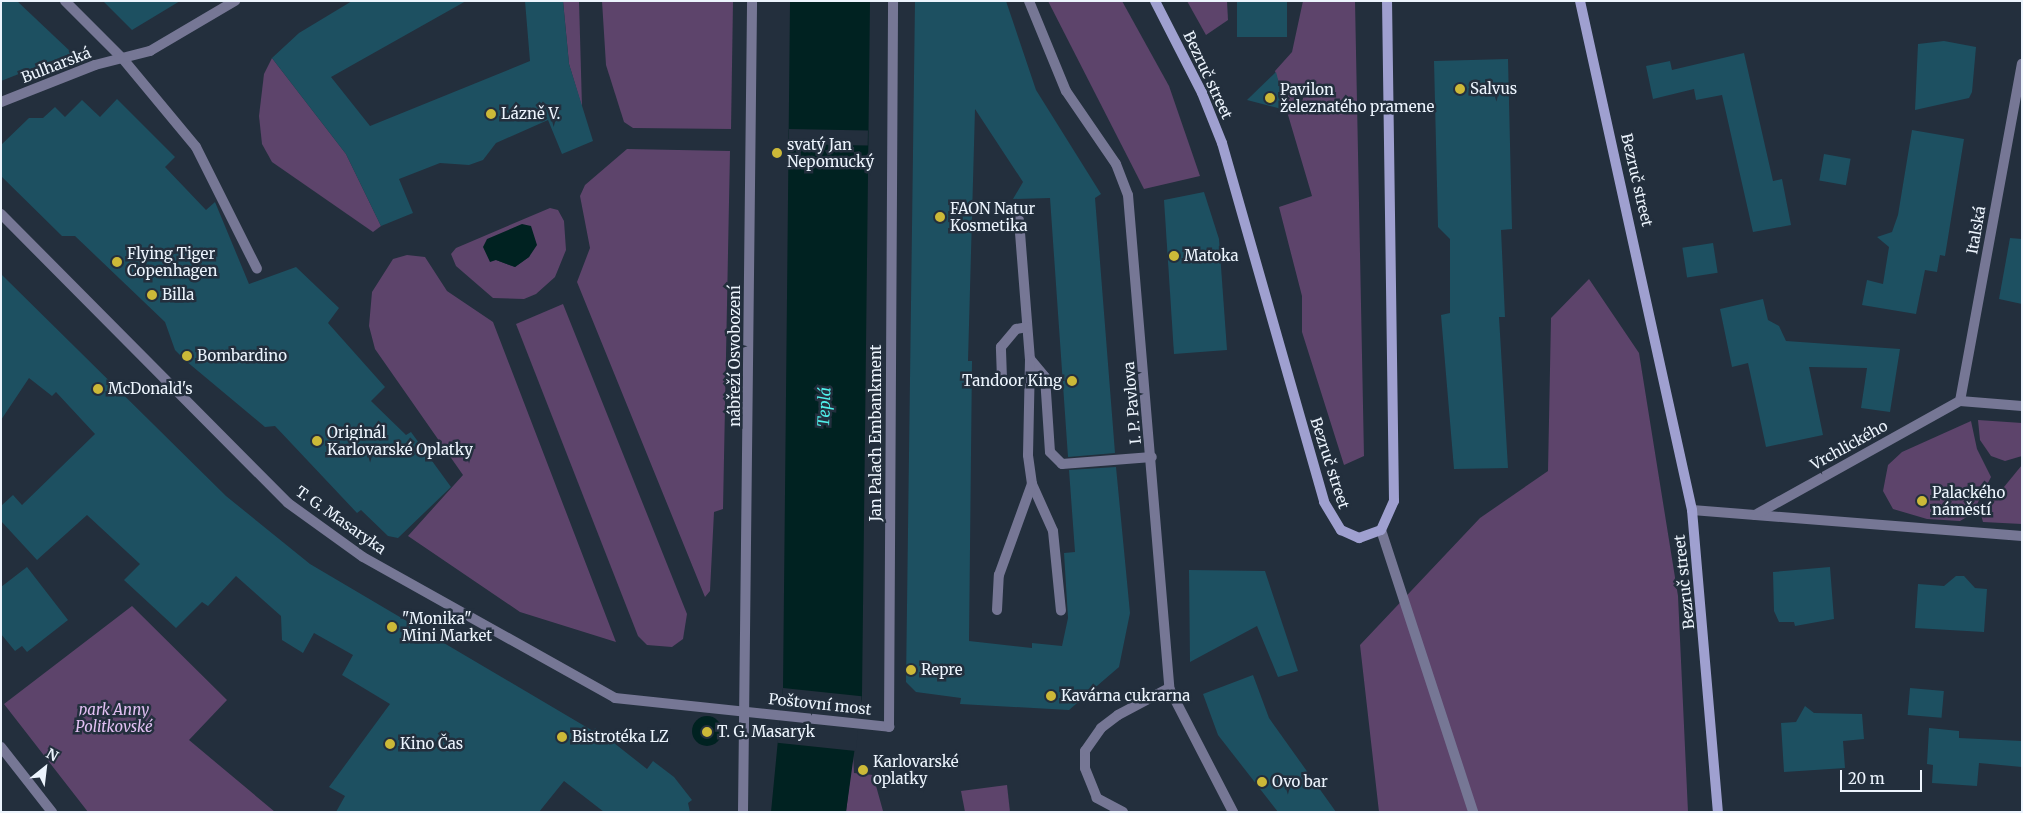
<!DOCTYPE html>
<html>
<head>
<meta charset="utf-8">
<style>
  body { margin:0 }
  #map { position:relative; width:2023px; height:813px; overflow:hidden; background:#232f3d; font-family:Merriweather,serif }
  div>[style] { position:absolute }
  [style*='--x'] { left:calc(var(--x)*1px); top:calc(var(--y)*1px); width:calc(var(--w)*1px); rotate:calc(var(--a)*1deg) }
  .green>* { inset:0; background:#5d446b }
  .water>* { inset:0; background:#002221 }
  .round { border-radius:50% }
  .pier>* { inset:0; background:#232f3d; transform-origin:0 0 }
  .building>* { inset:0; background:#1d5061; transform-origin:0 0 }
  .lane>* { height:10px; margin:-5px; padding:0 5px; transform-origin:5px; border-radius:5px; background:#767795 }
  .street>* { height:10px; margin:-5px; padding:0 5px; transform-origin:5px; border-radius:5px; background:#767795 }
  .secondary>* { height:10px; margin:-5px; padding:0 5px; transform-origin:5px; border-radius:5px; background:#9fa0d0 }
  .dots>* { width:14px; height:14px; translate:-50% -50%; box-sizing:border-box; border:2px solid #232f3d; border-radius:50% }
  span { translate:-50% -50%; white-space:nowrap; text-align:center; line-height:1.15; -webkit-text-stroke:5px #232f3d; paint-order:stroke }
  .street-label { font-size:15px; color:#ecf4fd }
  .poi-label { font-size:15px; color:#ecf4fd }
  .left { translate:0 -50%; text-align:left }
  .right { translate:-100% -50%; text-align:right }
  .park-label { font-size:15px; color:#e2c0f3; font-style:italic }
  .water-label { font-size:16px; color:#50f0eb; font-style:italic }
  .frame { position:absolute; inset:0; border:2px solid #ecf4fd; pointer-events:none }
  .north { position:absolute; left:20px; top:743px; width:50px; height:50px; -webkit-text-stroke:4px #232f3d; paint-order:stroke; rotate:29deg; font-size:14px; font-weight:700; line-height:20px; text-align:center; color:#ecf4fd }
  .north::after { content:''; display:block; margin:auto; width:18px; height:22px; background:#ecf4fd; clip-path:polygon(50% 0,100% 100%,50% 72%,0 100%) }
  .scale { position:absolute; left:1840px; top:770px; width:82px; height:22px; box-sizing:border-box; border:2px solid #ecf4fd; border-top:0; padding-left:6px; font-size:15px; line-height:18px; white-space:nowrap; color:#ecf4fd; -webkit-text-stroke:4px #232f3d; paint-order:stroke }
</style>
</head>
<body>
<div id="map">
  <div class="green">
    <div style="clip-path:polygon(563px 1px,579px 1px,582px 107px,569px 64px)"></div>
    <div style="clip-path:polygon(602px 1px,733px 1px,731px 129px,633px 128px,624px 122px,606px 65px)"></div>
    <div style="clip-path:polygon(1048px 1px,1122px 1px,1169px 86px,1200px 176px,1144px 189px)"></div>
    <div style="clip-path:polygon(1187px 1px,1227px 1px,1228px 20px,1206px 35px)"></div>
    <div style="clip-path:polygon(1303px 1px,1355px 1px,1364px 456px,1344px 465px,1302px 332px,1302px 296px,1279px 207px,1312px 196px,1275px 71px,1292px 52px)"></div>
    <div style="clip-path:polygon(272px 58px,346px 154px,381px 226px,373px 232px,272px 162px,262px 144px,259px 116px,264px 74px)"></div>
    <div style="clip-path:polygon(627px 149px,730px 151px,723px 509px,714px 512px,710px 591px,705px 597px,577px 282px,590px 248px,580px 196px,585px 185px)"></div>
    <div style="clip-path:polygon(evenodd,550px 208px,558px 210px,564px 221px,566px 250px,555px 277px,536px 294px,524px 299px,493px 298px,456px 266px,451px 254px,456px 248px,550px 208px,532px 249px,529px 257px,515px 267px,496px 260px,532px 249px)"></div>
    <div style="clip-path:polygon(407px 255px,425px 257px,447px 291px,493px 322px,616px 642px,520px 612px,408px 536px,463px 475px,375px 349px,369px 326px,372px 292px,393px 259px)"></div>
    <div style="clip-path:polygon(1589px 279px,1639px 353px,1678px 596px,1688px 812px,1379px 812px,1360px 645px,1480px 518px,1548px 471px,1551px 318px)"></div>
    <div style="clip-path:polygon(563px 304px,687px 614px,683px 639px,672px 647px,647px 645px,638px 636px,516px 324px)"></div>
    <div style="clip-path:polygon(1978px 420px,2022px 423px,2022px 456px,2005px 461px,1991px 456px,1980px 440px)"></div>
    <div style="clip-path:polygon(1971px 421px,1977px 449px,1991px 477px,1972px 514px,1960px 521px,1927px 519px,1893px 509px,1883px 491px,1888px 465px,1902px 452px)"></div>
    <div style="clip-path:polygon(2022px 465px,2022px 524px,1983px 522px,1981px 515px)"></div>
    <div style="clip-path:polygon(132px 606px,227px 700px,189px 740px,275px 812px,88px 812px,4px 704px)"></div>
    <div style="clip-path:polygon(853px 753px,854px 773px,873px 775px,883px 811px,846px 812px)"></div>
    <div style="clip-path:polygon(1007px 785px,1010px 812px,965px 812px,961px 791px)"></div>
  </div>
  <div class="water">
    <div style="clip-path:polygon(790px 1px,870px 1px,862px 696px,846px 812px,771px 812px,783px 688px)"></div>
    <div style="clip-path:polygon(522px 224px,531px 226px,537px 245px,529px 257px,515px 267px,496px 260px,490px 262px,483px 247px,487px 239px)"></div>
    <div class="round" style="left:692px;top:716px;width:30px;height:30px"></div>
  </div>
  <div class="pier">
    <div style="left:789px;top:129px;width:79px;height:15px;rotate:1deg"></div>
    <div style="left:783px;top:688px;width:79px;height:55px;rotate:6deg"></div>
  </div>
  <div class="building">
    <div style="clip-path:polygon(1px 1px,17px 1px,72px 53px,1px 81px)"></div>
    <div style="clip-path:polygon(103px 1px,180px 1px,132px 30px)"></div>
    <div style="clip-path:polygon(352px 1px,466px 1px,331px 77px,370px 126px,530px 61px,525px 1px,563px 1px,569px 64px,593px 141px,562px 154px,548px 120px,496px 143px,483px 160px,469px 165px,440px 163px,399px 179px,413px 213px,381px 226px,346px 154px,272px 58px,299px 33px)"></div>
    <div style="clip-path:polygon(915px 1px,1006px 1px,1036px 90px,1101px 194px,1095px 198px,1115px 453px,1068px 457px,1050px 198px,1013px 199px,1023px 182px,975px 109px,968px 361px,972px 361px,969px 641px,1032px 648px,1032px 643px,1062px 646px,1068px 618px,1064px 553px,1075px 552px,1069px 470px,1116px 467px,1130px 613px,1119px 667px,1069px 710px,960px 704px,961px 698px,916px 692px,906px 682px)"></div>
    <div style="left:1237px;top:1px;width:50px;height:36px"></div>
    <div style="clip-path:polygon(1944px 41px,1976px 47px,1972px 92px,1969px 98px,1915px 110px,1918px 44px)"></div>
    <div style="clip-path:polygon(1744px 53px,1773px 181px,1782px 179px,1791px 225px,1753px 232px,1722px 95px,1696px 100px,1694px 89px,1653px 99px,1646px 66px,1670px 61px,1672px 70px)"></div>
    <div style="clip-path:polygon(1508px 59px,1512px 229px,1501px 230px,1505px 317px,1499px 317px,1508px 468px,1454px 469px,1441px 315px,1450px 313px,1450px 239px,1438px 227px,1434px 61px)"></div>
    <div style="clip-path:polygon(1276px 72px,1286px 110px,1247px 100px)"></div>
    <div style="clip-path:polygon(117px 99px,175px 157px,165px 167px,206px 210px,215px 202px,249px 284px,296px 267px,339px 308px,328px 323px,385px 387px,371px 401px,406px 435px,411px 432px,451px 487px,398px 538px,388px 536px,361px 510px,357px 513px,275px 426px,265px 427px,186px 361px,175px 350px,165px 322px,75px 236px,62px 236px,1px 176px,1px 145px,29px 118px,43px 118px,55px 107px,65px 117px,82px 100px,100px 117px)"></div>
    <div style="clip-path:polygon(1912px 130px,1964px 139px,1945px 256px,1940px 255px,1937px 272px,1925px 270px,1916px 314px,1862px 305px,1867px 280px,1883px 284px,1889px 247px,1877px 237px,1892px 232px,1898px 215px)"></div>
    <div style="left:1824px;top:154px;width:27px;height:27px;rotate:10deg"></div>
    <div style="clip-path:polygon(1204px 192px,1219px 239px,1227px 350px,1174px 354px,1164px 200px)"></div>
    <div style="clip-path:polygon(2010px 238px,2022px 239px,2022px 304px,1999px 299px)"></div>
    <div style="left:1713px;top:243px;width:30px;height:31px;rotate:81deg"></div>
    <div style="clip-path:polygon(1px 274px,226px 496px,310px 564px,593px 731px,595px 728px,647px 769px,653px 761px,674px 777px,692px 800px,688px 803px,690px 812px,604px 812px,564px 781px,539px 812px,336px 812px,345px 796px,329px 787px,390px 704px,342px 675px,353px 655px,314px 633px,303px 653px,282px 640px,281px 616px,236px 576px,208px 606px,202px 602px,176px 628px,124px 580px,140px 564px,87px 515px,37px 560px,1px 521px,1px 506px,13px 495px,22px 505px,95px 434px,56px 392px,52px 396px,29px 378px,1px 420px)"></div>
    <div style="clip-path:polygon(1763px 299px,1768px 320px,1779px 326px,1786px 341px,1900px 349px,1890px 412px,1861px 408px,1867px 368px,1809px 367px,1823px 435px,1766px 447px,1748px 363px,1732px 367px,1720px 309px)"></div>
    <div style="clip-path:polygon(27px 567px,68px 620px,27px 652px,22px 646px,15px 651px,1px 634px,1px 587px)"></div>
    <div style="clip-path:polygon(1830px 567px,1834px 619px,1795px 626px,1794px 622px,1779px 622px,1774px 611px,1773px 572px)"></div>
    <div style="clip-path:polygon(1189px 570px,1265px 571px,1298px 671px,1278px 677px,1257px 626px,1190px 662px)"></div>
    <div style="clip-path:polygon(1956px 576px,1964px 576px,1975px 588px,1987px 589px,1984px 632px,1915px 628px,1918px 584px,1944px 586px)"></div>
    <div style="clip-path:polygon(1253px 675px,1269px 718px,1336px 812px,1278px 812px,1218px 735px,1203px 694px)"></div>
    <div style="left:1910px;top:688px;width:34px;height:27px;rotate:5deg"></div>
    <div style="clip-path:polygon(1805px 706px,1814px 713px,1862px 714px,1864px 739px,1843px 741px,1845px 768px,1784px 772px,1781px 723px,1796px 722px)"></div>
    <div style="clip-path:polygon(1929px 728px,1959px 731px,1959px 738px,2022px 741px,2022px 767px,1979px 763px,1977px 786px,1932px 783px,1933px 765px,1927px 764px)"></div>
  </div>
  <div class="lane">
    <div style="--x:123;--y:59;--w:114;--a:50.3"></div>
    <div style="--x:196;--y:147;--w:136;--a:63.4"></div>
    <div style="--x:1019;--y:220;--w:139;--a:85.5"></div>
    <div style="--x:1030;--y:359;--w:23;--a:50"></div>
    <div style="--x:1045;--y:377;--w:75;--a:86.2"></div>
    <div style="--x:1050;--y:452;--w:17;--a:45"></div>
    <div style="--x:1062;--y:464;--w:90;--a:-4.4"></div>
    <div style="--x:1002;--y:379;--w:32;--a:-92"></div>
    <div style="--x:1001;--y:347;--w:23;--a:-50"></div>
    <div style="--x:1016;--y:329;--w:11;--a:-10"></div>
    <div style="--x:1032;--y:484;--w:51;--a:65.9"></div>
    <div style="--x:1053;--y:531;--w:80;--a:84.3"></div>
    <div style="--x:1381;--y:530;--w:297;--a:71.9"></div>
    <div style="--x:997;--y:610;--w:35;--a:-87"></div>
    <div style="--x:999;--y:575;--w:97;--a:-70.1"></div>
    <div style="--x:1032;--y:484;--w:29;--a:-98"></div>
    <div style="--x:1028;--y:455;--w:96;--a:-88.8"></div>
    <div style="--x:1123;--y:812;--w:30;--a:-152"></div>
    <div style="--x:1097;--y:798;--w:32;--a:-112"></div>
    <div style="--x:1085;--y:768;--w:17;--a:-90"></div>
    <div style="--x:1085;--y:751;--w:28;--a:-55"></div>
    <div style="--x:1101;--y:728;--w:21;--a:-37"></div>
    <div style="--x:1118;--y:715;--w:58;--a:-27.9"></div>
  </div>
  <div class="street">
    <div style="--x:65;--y:1;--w:82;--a:45"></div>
    <div style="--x:1029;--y:1;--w:97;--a:67.7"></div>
    <div style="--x:1066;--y:91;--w:88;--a:55.6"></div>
    <div style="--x:1116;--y:164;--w:33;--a:69"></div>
    <div style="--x:1128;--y:195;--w:495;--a:85.2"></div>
    <div style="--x:1169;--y:688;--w:140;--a:62.7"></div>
    <div style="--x:1;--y:102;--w:101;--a:-21.5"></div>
    <div style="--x:95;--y:65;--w:57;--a:-14.3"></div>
    <div style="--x:150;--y:51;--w:99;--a:-30.5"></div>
    <div style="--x:1;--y:214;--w:407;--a:45.2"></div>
    <div style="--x:288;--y:503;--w:92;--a:35.8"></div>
    <div style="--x:363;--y:557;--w:289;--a:29.2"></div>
    <div style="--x:615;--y:698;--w:276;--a:6"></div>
    <div style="--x:889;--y:727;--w:726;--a:-89.68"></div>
    <div style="--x:1960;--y:401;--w:343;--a:-79.6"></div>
    <div style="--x:1692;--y:510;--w:331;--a:4.5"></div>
    <div style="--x:1755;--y:515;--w:235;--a:-29.1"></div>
    <div style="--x:1960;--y:401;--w:62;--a:4.6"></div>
    <div style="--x:1;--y:747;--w:83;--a:51.9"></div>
    <div style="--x:743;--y:812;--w:811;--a:-89.36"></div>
  </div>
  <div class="secondary">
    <div style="--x:1155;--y:1;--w:103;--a:62.9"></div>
    <div style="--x:1202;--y:93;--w:54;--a:68.2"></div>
    <div style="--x:1222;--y:143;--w:373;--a:74.1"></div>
    <div style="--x:1324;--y:502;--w:33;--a:59"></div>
    <div style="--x:1341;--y:530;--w:20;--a:24"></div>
    <div style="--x:1359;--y:538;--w:23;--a:-20"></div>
    <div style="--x:1381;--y:530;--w:32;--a:-66"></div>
    <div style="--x:1394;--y:501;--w:500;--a:-90.8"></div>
    <div style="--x:1580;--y:1;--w:521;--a:77.59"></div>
    <div style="--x:1692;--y:510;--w:303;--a:85.1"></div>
  </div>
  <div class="dots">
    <div style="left:1460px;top:89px;background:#ccb938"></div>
    <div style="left:1270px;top:98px;background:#ccb938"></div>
    <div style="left:491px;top:114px;background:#ccb938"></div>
    <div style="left:777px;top:153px;background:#ccb938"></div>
    <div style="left:940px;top:217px;background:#ccb938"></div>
    <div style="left:1174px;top:256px;background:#ccb938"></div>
    <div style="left:117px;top:262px;background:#ccb938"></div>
    <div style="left:152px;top:295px;background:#ccb938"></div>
    <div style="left:187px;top:356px;background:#ccb938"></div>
    <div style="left:1072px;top:381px;background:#ccb938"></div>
    <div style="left:98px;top:389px;background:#ccb938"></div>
    <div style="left:317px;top:441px;background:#ccb938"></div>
    <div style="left:1922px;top:501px;background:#ccb938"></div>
    <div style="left:392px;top:627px;background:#ccb938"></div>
    <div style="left:911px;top:670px;background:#ccb938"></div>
    <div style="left:1051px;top:696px;background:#ccb938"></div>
    <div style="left:707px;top:732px;background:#ccb938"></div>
    <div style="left:562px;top:737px;background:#ccb938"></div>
    <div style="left:390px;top:744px;background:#ccb938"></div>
    <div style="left:863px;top:770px;background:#ccb938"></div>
    <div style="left:1262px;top:782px;background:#ccb938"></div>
  </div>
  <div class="street-label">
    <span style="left:56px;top:65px;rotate:-21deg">Bulharská</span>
    <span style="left:1208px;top:75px;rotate:65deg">Bezruč street</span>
    <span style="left:1637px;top:180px;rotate:77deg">Bezruč street</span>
    <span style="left:1976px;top:230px;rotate:-80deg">Italská</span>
    <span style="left:735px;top:356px;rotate:-90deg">nábřeží Osvobození</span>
    <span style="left:1132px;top:403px;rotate:-95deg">I. P. Pavlova</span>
    <span style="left:876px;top:433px;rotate:-90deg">Jan Palach Embankment</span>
    <span style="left:1849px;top:445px;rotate:-29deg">Vrchlického</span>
    <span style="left:1330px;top:463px;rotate:72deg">Bezruč street</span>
    <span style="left:341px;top:520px;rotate:35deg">T. G. Masaryka</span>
    <span style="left:1684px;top:582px;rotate:-96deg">Bezruč street</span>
    <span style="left:820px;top:704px;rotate:6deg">Poštovní most</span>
  </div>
  <div class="poi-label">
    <span class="left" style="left:1280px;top:98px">Pavilon<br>železnatého pramene</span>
    <span class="left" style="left:1470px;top:89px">Salvus</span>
    <span class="left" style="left:501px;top:114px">Lázně V.</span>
    <span class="left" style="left:787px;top:153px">svatý Jan<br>Nepomucký</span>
    <span class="left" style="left:950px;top:217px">FAON Natur<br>Kosmetika</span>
    <span class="left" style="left:127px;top:262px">Flying Tiger<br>Copenhagen</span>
    <span class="left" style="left:1184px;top:256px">Matoka</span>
    <span class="left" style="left:162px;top:295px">Billa</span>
    <span class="left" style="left:197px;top:356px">Bombardino</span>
    <span class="right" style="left:1062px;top:381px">Tandoor King</span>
    <span class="left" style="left:108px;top:389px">McDonald's</span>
    <span class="left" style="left:327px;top:441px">Originál<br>Karlovarské Oplatky</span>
    <span class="left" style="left:1932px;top:501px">Palackého<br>náměstí</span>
    <span class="left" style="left:402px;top:627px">"Monika"<br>Mini Market</span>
    <span class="left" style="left:921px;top:670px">Repre</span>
    <span class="left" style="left:1061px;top:696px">Kavárna cukrarna</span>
    <span class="left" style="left:717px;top:732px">T. G. Masaryk</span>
    <span class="left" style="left:572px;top:737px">Bistrotéka LZ</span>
    <span class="left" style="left:400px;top:744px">Kino Čas</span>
    <span class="left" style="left:873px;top:770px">Karlovarské<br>oplatky</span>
    <span class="left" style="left:1272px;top:782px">Ovo bar</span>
  </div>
  <div class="park-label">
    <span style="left:114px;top:718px">park Anny<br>Politkovské</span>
  </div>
  <div class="water-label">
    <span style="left:824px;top:407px;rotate:-88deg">Teplá</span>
  </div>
  <div class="frame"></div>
  <div class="north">N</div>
  <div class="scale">20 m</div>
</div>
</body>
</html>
